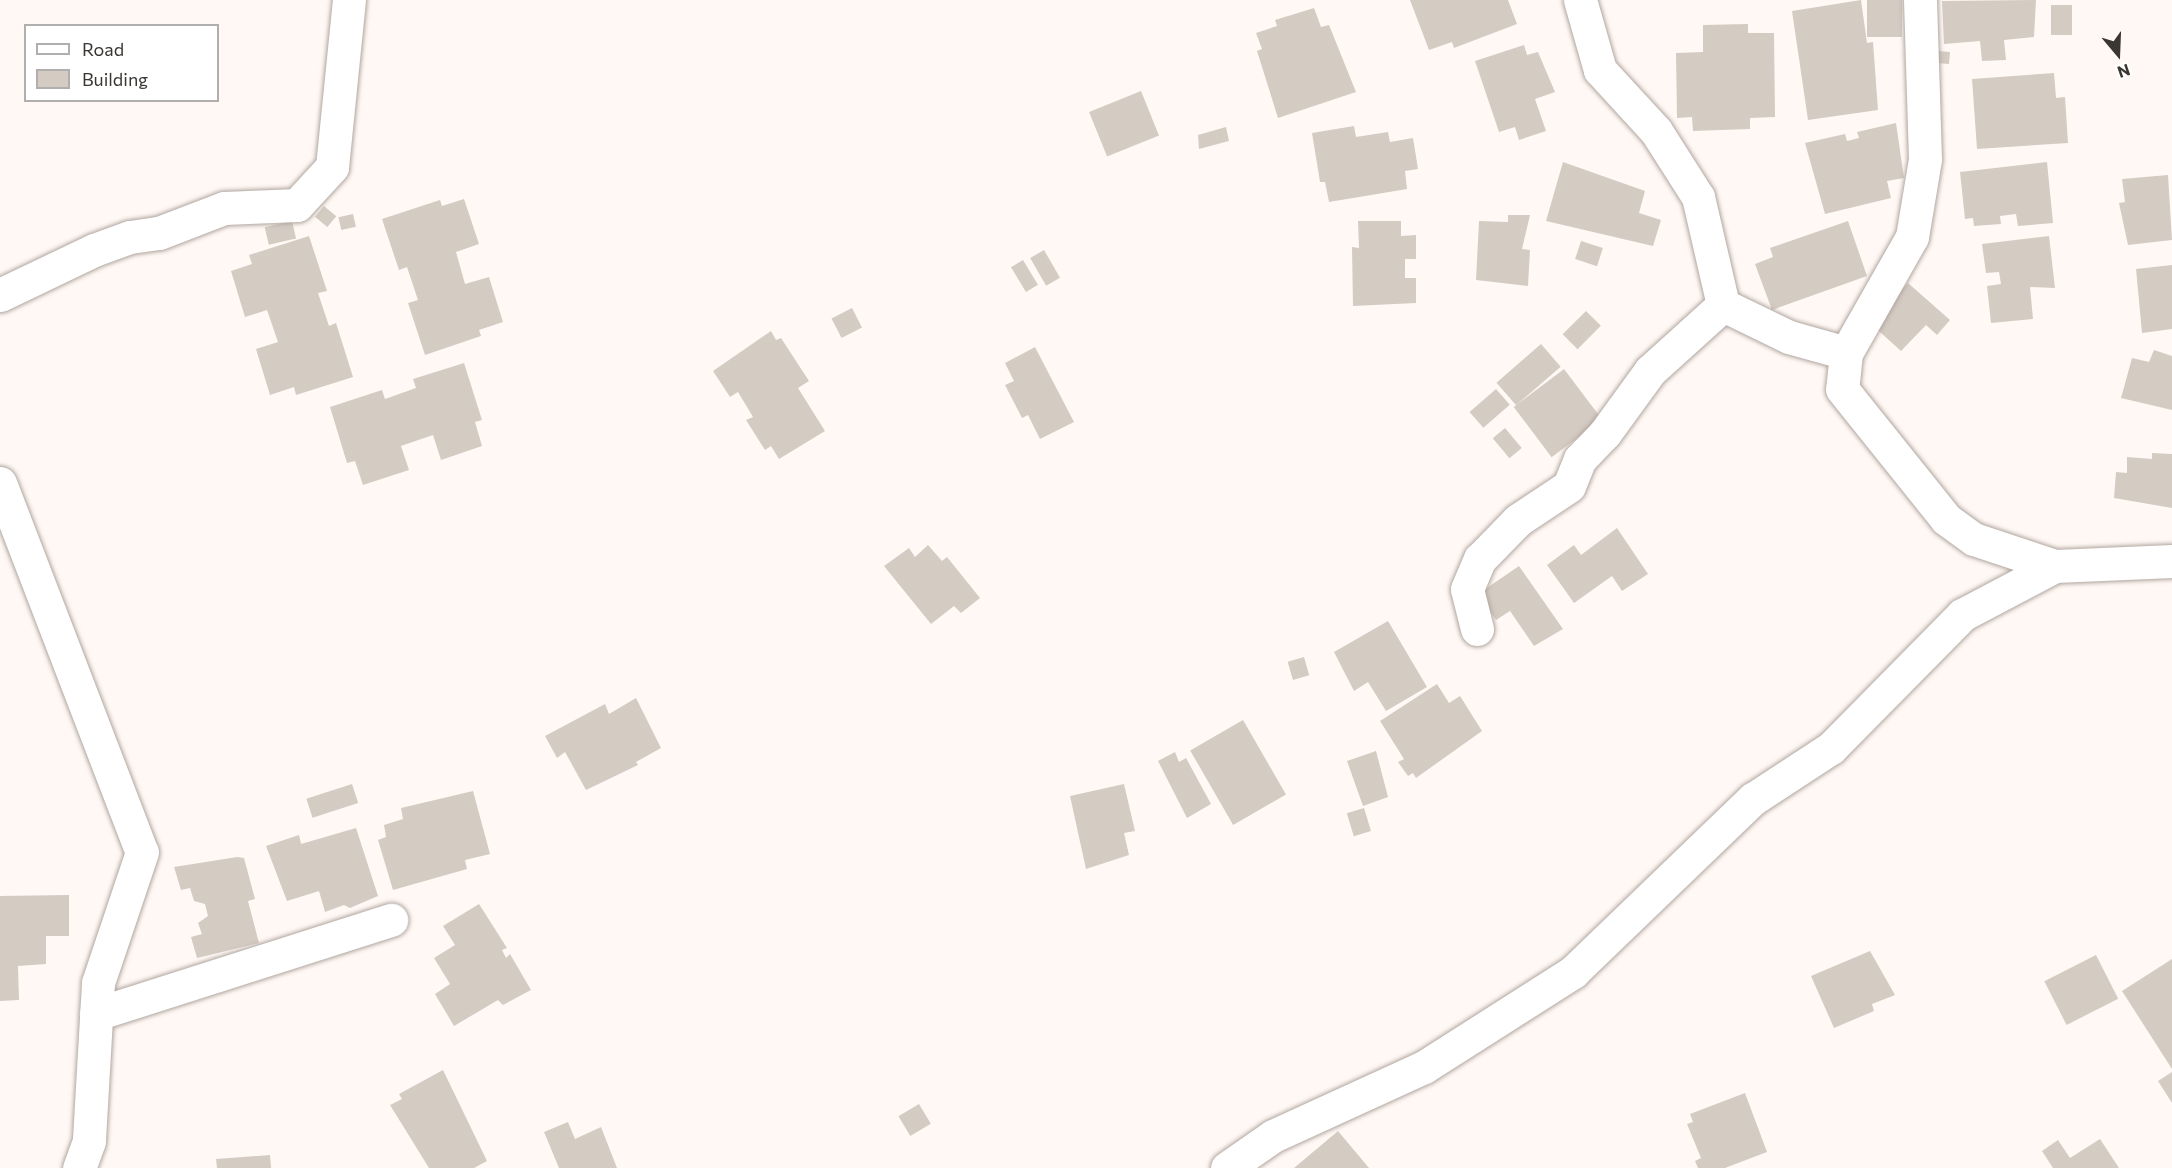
<!DOCTYPE html>
<html>
<head>
<meta charset="utf-8">
<style>
  body { margin:0 }
  #map { position:relative; width:2172px; height:1168px; overflow:hidden; background:#fff8f4; font-family:Commissioner,sans-serif }
  div>[style] { position:absolute }
  [style*='--x'] { left:calc(var(--x)*1px); top:calc(var(--y)*1px); width:calc(var(--w)*1px); rotate:calc(var(--a)*1deg) }
  .building>* { inset:0; background:#d4cbc3; transform-origin:0 0 }
  .roads { filter:drop-shadow(0 0 2px #b1a6a0) drop-shadow(0 0 2px #b1a6a0) }
  .minor>* { height:33px; margin:-16.5px; padding:0 16.5px; transform-origin:16.5px; border-radius:16.5px; background:#fff }
  span { translate:-50% -50%; white-space:nowrap; text-align:center; line-height:1.15; -webkit-text-stroke:4.5px #fff; paint-order:stroke }
  .legend { position:absolute; left:24px; top:24px; width:195px; height:78px; box-sizing:border-box; background:#fff; border:2px solid #b0afad; margin:0; padding:8px 10px; list-style:none; font-size:18px; color:#3a3633 }
  .legend li { display:flex; align-items:center; gap:12px; height:30px }
  .legend b { width:30px; border:2px solid #b0afad }
  .north { position:absolute; left:2088px; top:24px; width:60px; height:60px; -webkit-text-stroke:4px #fff; paint-order:stroke; rotate:161deg; font-size:16px; font-weight:700; line-height:24px; text-align:center; color:#3a3633 }
  .north::after { content:''; display:block; margin:auto; width:21px; height:27px; background:#3a3633; clip-path:polygon(50% 0,100% 100%,50% 72%,0 100%) }
</style>
</head>
<body>
<div id="map">
  <div class="building">
    <div style="clip-path:polygon(1410px 0,1508px 0,1517px 24px,1454px 48px,1452px 42px,1429px 50px)"></div>
    <div style="clip-path:polygon(1861px 0,1867px 43px,1873px 42px,1878px 110px,1808px 120px,1792px 11px)"></div>
    <div style="left:1867px;top:0;width:35px;height:37px"></div>
    <div style="clip-path:polygon(2036px 0,2034px 37px,2004px 40px,2006px 60px,1982px 61px,1980px 41px,1944px 44px,1942px 1px)"></div>
    <div style="left:2051px;top:5px;width:21px;height:30px"></div>
    <div style="clip-path:polygon(1314px 8px,1321px 27px,1329px 25px,1356px 92px,1278px 118px,1257px 51px,1262px 49px,1256px 33px,1277px 26px,1275px 20px)"></div>
    <div style="clip-path:polygon(1748px 24px,1748px 33px,1774px 33px,1775px 117px,1750px 118px,1750px 129px,1693px 131px,1692px 117px,1677px 118px,1676px 53px,1703px 52px,1703px 25px)"></div>
    <div style="clip-path:polygon(1524px 45px,1527px 55px,1538px 52px,1555px 92px,1535px 99px,1546px 131px,1519px 140px,1515px 127px,1499px 132px,1475px 61px)"></div>
    <div style="left:1950px;top:52px;width:12px;height:18px;rotate:95deg"></div>
    <div style="clip-path:polygon(2054px 73px,2056px 98px,2065px 97px,2068px 143px,1977px 149px,1972px 79px)"></div>
    <div style="left:1141px;top:91px;width:48px;height:56px;rotate:68deg"></div>
    <div style="clip-path:polygon(1896px 123px,1904px 178px,1887px 181px,1891px 198px,1825px 214px,1805px 143px,1845px 134px,1847px 141px,1859px 138px,1857px 132px)"></div>
    <div style="clip-path:polygon(1354px 126px,1356px 137px,1388px 132px,1390px 142px,1413px 138px,1418px 169px,1405px 171px,1407px 189px,1329px 202px,1325px 182px,1320px 182px,1312px 133px)"></div>
    <div style="clip-path:polygon(1226px 127px,1229px 141px,1199px 149px,1198px 135px)"></div>
    <div style="clip-path:polygon(1563px 162px,1645px 191px,1639px 213px,1661px 220px,1653px 246px,1546px 221px)"></div>
    <div style="clip-path:polygon(2047px 162px,2053px 223px,2018px 226px,2016px 214px,2000px 216px,2001px 224px,1974px 226px,1973px 218px,1965px 219px,1960px 172px)"></div>
    <div style="clip-path:polygon(2168px 175px,2172px 240px,2128px 245px,2119px 203px,2125px 202px,2122px 179px)"></div>
    <div style="clip-path:polygon(464px 199px,479px 244px,456px 252px,465px 284px,489px 277px,503px 322px,479px 330px,481px 336px,425px 355px,408px 303px,418px 300px,407px 267px,399px 270px,382px 219px,440px 200px,442px 206px)"></div>
    <div style="left:324px;top:206px;width:16px;height:14px;rotate:40deg"></div>
    <div style="left:353px;top:214px;width:13px;height:15px;rotate:77deg"></div>
    <div style="clip-path:polygon(1508px 215px,1530px 215px,1522px 249px,1530px 250px,1528px 286px,1476px 280px,1479px 221px,1508px 222px)"></div>
    <div style="left:292px;top:221px;width:18px;height:28px;rotate:77deg"></div>
    <div style="clip-path:polygon(1358px 221px,1401px 221px,1401px 236px,1416px 235px,1416px 259px,1405px 259px,1405px 278px,1416px 278px,1416px 303px,1353px 306px,1352px 247px,1359px 248px)"></div>
    <div style="clip-path:polygon(1848px 221px,1867px 276px,1772px 310px,1755px 264px,1773px 257px,1770px 248px)"></div>
    <div style="clip-path:polygon(309px 236px,327px 291px,318px 293px,329px 326px,336px 323px,353px 377px,296px 395px,294px 387px,270px 395px,256px 349px,278px 342px,267px 310px,245px 317px,231px 271px,252px 264px,249px 255px)"></div>
    <div style="clip-path:polygon(2049px 236px,2055px 288px,2030px 287px,2033px 319px,1991px 323px,1987px 286px,2001px 284px,1999px 272px,1986px 273px,1982px 244px)"></div>
    <div style="left:1581px;top:241px;width:23px;height:19px;rotate:18deg"></div>
    <div style="left:1044px;top:250px;width:32px;height:16px;rotate:60deg"></div>
    <div style="left:1023px;top:260px;width:29px;height:14px;rotate:59deg"></div>
    <div style="clip-path:polygon(2172px 265px,2172px 329px,2142px 333px,2136px 269px)"></div>
    <div style="clip-path:polygon(1908px 283px,1950px 320px,1937px 335px,1926px 325px,1901px 351px,1870px 323px)"></div>
    <div style="left:852px;top:308px;width:22px;height:23px;rotate:63deg"></div>
    <div style="left:1586px;top:311px;width:21px;height:33px;rotate:45deg"></div>
    <div style="clip-path:polygon(771px 331px,776px 340px,781px 338px,809px 381px,798px 388px,825px 431px,779px 459px,771px 446px,765px 450px,746px 420px,753px 417px,738px 392px,730px 397px,713px 371px)"></div>
    <div style="left:1541px;top:344px;width:30px;height:59px;rotate:49deg"></div>
    <div style="clip-path:polygon(1035px 347px,1074px 422px,1040px 439px,1028px 415px,1022px 418px,1005px 385px,1014px 381px,1005px 363px)"></div>
    <div style="clip-path:polygon(2154px 350px,2172px 356px,2172px 410px,2121px 398px,2132px 358px,2149px 362px)"></div>
    <div style="clip-path:polygon(464px 363px,482px 420px,475px 422px,482px 446px,441px 460px,433px 435px,401px 446px,409px 470px,363px 485px,355px 461px,347px 463px,330px 407px,382px 390px,385px 399px,416px 388px,413px 379px)"></div>
    <div style="left:1564px;top:369px;width:63px;height:63px;rotate:53deg"></div>
    <div style="left:1496px;top:389px;width:21px;height:35px;rotate:49deg"></div>
    <div style="left:1505px;top:428px;width:26px;height:16px;rotate:50deg"></div>
    <div style="clip-path:polygon(2152px 453px,2172px 454px,2172px 508px,2114px 498px,2116px 472px,2127px 473px,2127px 457px,2152px 459px)"></div>
    <div style="clip-path:polygon(1617px 528px,1648px 574px,1622px 591px,1612px 576px,1574px 603px,1547px 565px,1574px 545px,1581px 555px)"></div>
    <div style="clip-path:polygon(928px 545px,942px 561px,947px 557px,980px 598px,961px 613px,954px 606px,931px 624px,884px 566px,909px 548px,915px 557px)"></div>
    <div style="clip-path:polygon(1519px 566px,1563px 629px,1534px 646px,1510px 611px,1496px 620px,1478px 594px)"></div>
    <div style="clip-path:polygon(1388px 621px,1427px 687px,1386px 711px,1368px 682px,1354px 691px,1334px 652px)"></div>
    <div style="left:1304px;top:657px;width:19px;height:17px;rotate:74deg"></div>
    <div style="clip-path:polygon(1437px 684px,1449px 703px,1460px 696px,1482px 731px,1416px 778px,1413px 773px,1408px 776px,1398px 762px,1404px 759px,1380px 721px)"></div>
    <div style="clip-path:polygon(636px 698px,661px 748px,636px 762px,638px 765px,586px 790px,565px 752px,557px 758px,545px 736px,605px 704px,609px 714px)"></div>
    <div style="left:1243px;top:720px;width:86px;height:61px;rotate:60deg"></div>
    <div style="clip-path:polygon(1376px 751px,1388px 797px,1363px 806px,1347px 761px)"></div>
    <div style="clip-path:polygon(1175px 752px,1179px 762px,1186px 758px,1211px 804px,1187px 818px,1158px 761px)"></div>
    <div style="left:352px;top:784px;width:20px;height:48px;rotate:72deg"></div>
    <div style="clip-path:polygon(1124px 784px,1135px 831px,1124px 833px,1129px 855px,1086px 869px,1070px 796px)"></div>
    <div style="clip-path:polygon(473px 791px,490px 854px,465px 860px,467px 869px,393px 890px,378px 840px,386px 837px,384px 825px,403px 819px,401px 808px)"></div>
    <div style="left:1364px;top:808px;width:24px;height:18px;rotate:73deg"></div>
    <div style="clip-path:polygon(356px 828px,378px 896px,350px 908px,344px 905px,325px 912px,319px 891px,287px 901px,266px 846px,299px 835px,301px 844px)"></div>
    <div style="clip-path:polygon(237px 857px,244px 858px,255px 899px,248px 901px,259px 943px,197px 958px,191px 937px,202px 934px,198px 923px,208px 916px,205px 904px,194px 901px,190px 888px,181px 890px,174px 867px)"></div>
    <div style="clip-path:polygon(69px 895px,69px 936px,46px 936px,46px 964px,18px 966px,19px 1000px,0 1001px,0 896px)"></div>
    <div style="clip-path:polygon(479px 904px,507px 948px,502px 950px,506px 958px,510px 954px,531px 990px,503px 1005px,498px 1000px,454px 1026px,435px 994px,450px 984px,434px 958px,455px 945px,443px 926px)"></div>
    <div style="clip-path:polygon(1870px 951px,1895px 995px,1872px 1004px,1874px 1011px,1834px 1028px,1811px 976px)"></div>
    <div style="left:2096px;top:955px;width:49px;height:58px;rotate:63deg"></div>
    <div style="clip-path:polygon(2172px 959px,2172px 1069px,2122px 991px)"></div>
    <div style="clip-path:polygon(443px 1070px,487px 1161px,474px 1168px,429px 1168px,390px 1105px,402px 1099px,399px 1094px)"></div>
    <div style="clip-path:polygon(2172px 1072px,2172px 1103px,2158px 1081px)"></div>
    <div style="clip-path:polygon(1745px 1093px,1767px 1152px,1725px 1168px,1698px 1168px,1695px 1161px,1701px 1158px,1687px 1124px,1693px 1122px,1690px 1114px)"></div>
    <div style="left:919px;top:1104px;width:23px;height:24px;rotate:59deg"></div>
    <div style="clip-path:polygon(568px 1122px,575px 1139px,601px 1127px,617px 1168px,559px 1168px,544px 1132px)"></div>
    <div style="clip-path:polygon(1338px 1131px,1369px 1168px,1294px 1168px)"></div>
    <div style="clip-path:polygon(2100px 1139px,2119px 1168px,2053px 1168px,2042px 1151px,2058px 1140px,2070px 1158px)"></div>
    <div style="clip-path:polygon(270px 1155px,271px 1168px,217px 1168px,216px 1159px)"></div>
  </div>
  <div class="roads">
    <div class="minor">
      <div style="--x:0;--y:295;--w:104;--a:-25.6"></div>
      <div style="--x:94;--y:250;--w:38;--a:-20"></div>
      <div style="--x:130;--y:237;--w:29;--a:-8"></div>
      <div style="--x:159;--y:233;--w:70;--a:-21"></div>
      <div style="--x:224;--y:208;--w:73;--a:-2.4"></div>
      <div style="--x:297;--y:205;--w:52;--a:-47.4"></div>
      <div style="--x:332;--y:167;--w:168;--a:-84.2"></div>
      <div style="--x:1723;--y:305;--w:73;--a:25.9"></div>
      <div style="--x:1789;--y:337;--w:59;--a:15.7"></div>
      <div style="--x:1846;--y:353;--w:133;--a:-60.4"></div>
      <div style="--x:1912;--y:237;--w:79;--a:-80.5"></div>
      <div style="--x:1925;--y:159;--w:159;--a:-91.8"></div>
      <div style="--x:1846;--y:353;--w:36;--a:96"></div>
      <div style="--x:1842;--y:389;--w:166;--a:51.3"></div>
      <div style="--x:1946;--y:519;--w:34;--a:36"></div>
      <div style="--x:1974;--y:539;--w:85;--a:18.4"></div>
      <div style="--x:0;--y:483;--w:395;--a:69"></div>
      <div style="--x:142;--y:852;--w:138;--a:108.6"></div>
      <div style="--x:98;--y:983;--w:158;--a:93.3"></div>
      <div style="--x:89;--y:1141;--w:29;--a:110"></div>
      <div style="--x:1477;--y:629;--w:41;--a:-104"></div>
      <div style="--x:1467;--y:589;--w:33;--a:-67"></div>
      <div style="--x:1480;--y:559;--w:54;--a:-45.7"></div>
      <div style="--x:1518;--y:520;--w:61;--a:-33.7"></div>
      <div style="--x:1569;--y:486;--w:29;--a:-68"></div>
      <div style="--x:1580;--y:459;--w:36;--a:-46"></div>
      <div style="--x:1605;--y:433;--w:77;--a:-54"></div>
      <div style="--x:1650;--y:371;--w:98;--a:-42.1"></div>
      <div style="--x:1723;--y:305;--w:111;--a:-103"></div>
      <div style="--x:1698;--y:197;--w:78;--a:-122.5"></div>
      <div style="--x:1656;--y:131;--w:83;--a:-132.6"></div>
      <div style="--x:1600;--y:70;--w:73;--a:-105.9"></div>
      <div style="--x:96;--y:1014;--w:310;--a:-17.7"></div>
      <div style="--x:1227;--y:1168;--w:56;--a:-34.8"></div>
      <div style="--x:1273;--y:1136;--w:166;--a:-24.6"></div>
      <div style="--x:1424;--y:1067;--w:177;--a:-32.5"></div>
      <div style="--x:1573;--y:972;--w:250;--a:-43.9"></div>
      <div style="--x:1753;--y:799;--w:93;--a:-33.2"></div>
      <div style="--x:1831;--y:748;--w:187;--a:-45.4"></div>
      <div style="--x:1962;--y:615;--w:105;--a:-27.8"></div>
      <div style="--x:2055;--y:566;--w:117;--a:-2.4"></div>
    </div>
  </div>
  <ul class="legend">
  <li><b style="height:8px;background:#fff"></b>Road</li>
  <li><b style="height:16px;background:#d4cbc3"></b>Building</li>
  </ul>
  <div class="north">N</div>
</div>
</body>
</html>
